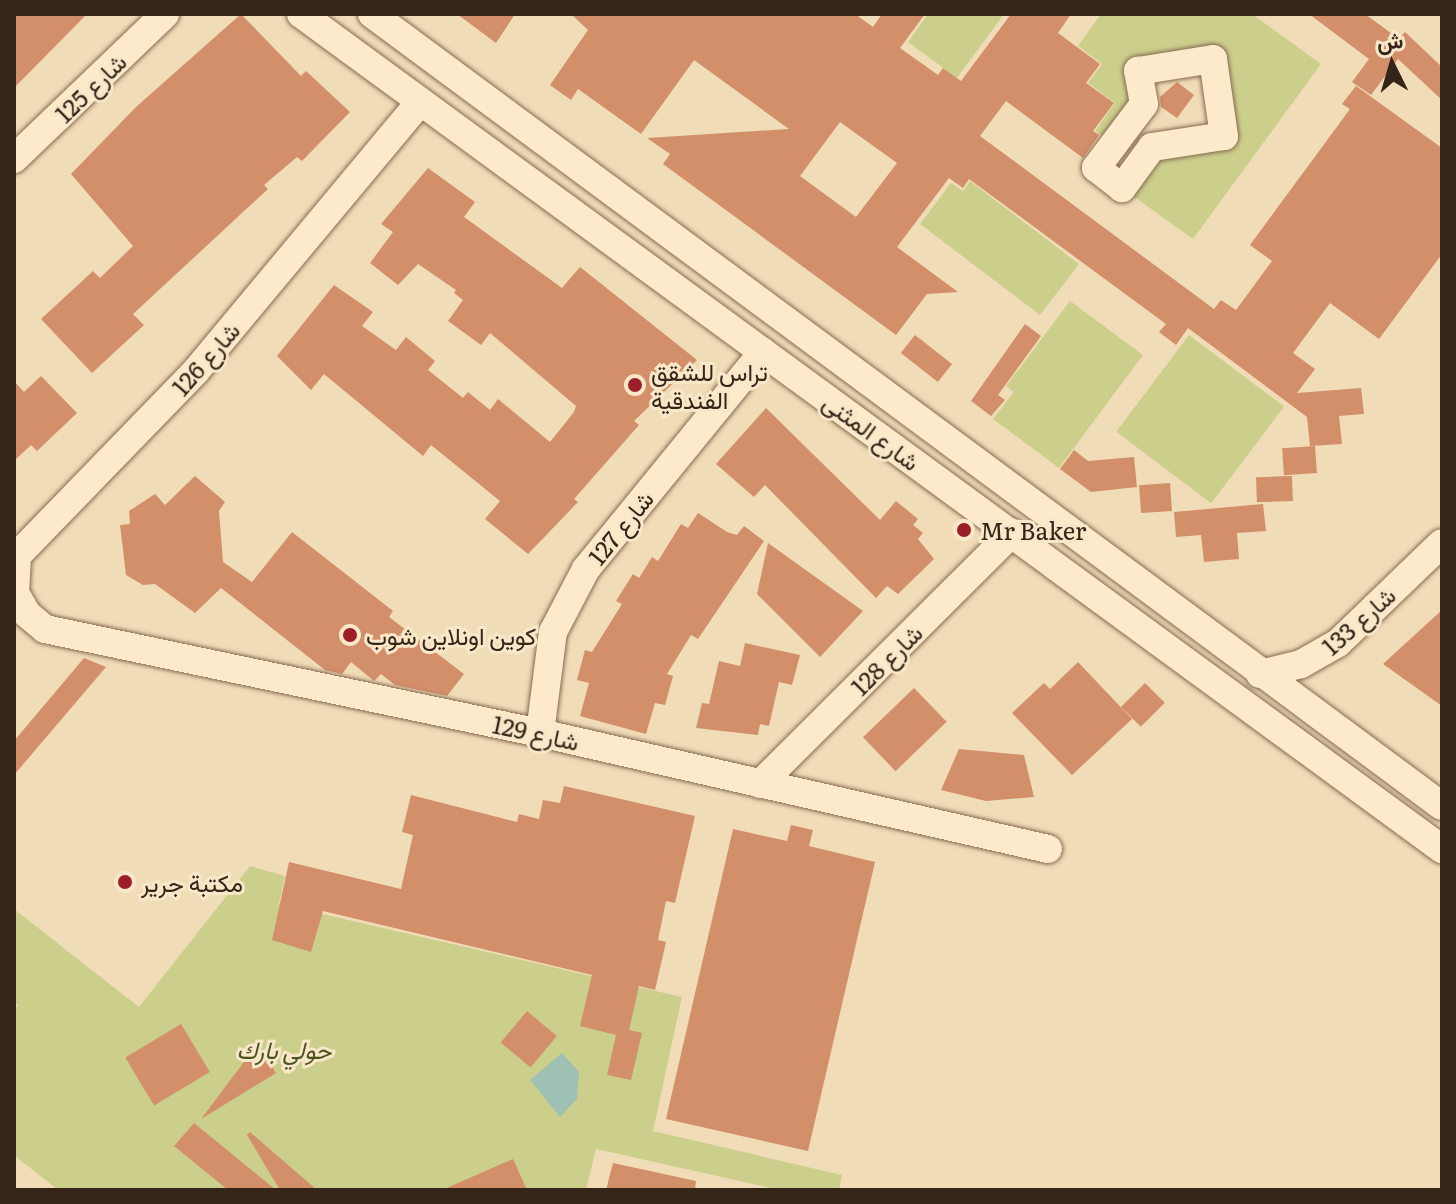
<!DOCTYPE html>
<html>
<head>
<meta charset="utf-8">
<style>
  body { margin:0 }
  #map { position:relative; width:1456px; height:1204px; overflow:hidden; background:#f1dcb8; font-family:Literata,Vazirmatn,serif }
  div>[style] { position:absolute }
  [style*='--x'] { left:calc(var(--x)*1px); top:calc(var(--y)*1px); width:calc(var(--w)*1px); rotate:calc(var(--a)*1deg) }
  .green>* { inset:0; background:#cccf8c; transform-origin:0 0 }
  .water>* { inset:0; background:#9ec1b4 }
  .building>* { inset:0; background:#d38e6a; transform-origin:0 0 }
  .roads { filter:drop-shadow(0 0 2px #886b52) drop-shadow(0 0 2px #886b52) }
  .minor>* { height:28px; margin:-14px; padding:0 14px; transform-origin:14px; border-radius:14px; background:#fceacb }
  .dots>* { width:22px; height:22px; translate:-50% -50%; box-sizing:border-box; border:4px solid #f8e7c8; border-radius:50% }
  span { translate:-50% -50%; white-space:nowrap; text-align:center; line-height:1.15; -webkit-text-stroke:6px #f8e7c8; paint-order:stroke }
  .street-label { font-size:24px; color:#352519 }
  .poi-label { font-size:24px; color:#352519 }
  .left { translate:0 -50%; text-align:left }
  .park-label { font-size:24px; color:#4a541e; font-style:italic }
  .frame { position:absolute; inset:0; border:16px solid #352519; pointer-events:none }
  .north { position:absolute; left:1352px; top:24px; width:80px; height:80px; -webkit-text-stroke:6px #f8e7c8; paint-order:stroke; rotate:355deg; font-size:22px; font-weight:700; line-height:32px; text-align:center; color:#352519 }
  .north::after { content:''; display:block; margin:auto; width:28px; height:36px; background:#352519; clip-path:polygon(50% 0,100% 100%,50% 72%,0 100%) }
</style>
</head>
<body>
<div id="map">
  <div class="green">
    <div style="clip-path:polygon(928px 14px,1004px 14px,957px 78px,908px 42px)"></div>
    <div style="clip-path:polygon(1101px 14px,1252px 14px,1321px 64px,1193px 239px,1122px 188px,1152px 147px,1224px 136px,1213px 59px,1138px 71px,1144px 104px,1113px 144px,1095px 131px,1115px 103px,1088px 83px,1102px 64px,1078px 46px)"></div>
    <div style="clip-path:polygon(970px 181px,1079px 264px,1040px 315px,920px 224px,951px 183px,963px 191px)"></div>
    <div style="clip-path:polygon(1070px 301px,1143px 355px,1059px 468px,993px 419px,1014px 392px,1006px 386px)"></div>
    <div style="left:1189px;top:335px;width:119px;height:121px;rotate:37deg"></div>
    <div style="clip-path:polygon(250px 866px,285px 876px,279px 904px,682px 997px,653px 1131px,842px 1175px,839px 1190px,780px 1190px,596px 1149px,586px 1190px,58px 1190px,14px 1155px,14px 1010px,18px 1005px,14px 1002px,14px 909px,139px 1007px)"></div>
  </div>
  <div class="water">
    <div style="clip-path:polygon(562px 1053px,579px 1072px,577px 1099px,560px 1117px,530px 1080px)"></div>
  </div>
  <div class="building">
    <div style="clip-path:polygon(14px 14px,87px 14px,14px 88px)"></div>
    <div style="clip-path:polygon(241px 14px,301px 76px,306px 71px,350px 112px,302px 161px,297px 157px,264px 185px,268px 189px,133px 314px,144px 325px,92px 373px,41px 319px,93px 271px,100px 278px,133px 246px,71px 174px,136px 107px)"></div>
    <div style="clip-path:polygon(457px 14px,515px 14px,496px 43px)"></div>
    <div style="clip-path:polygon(evenodd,571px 14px,855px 14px,873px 27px,882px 14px,925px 14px,900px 48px,938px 75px,943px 68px,961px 81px,1011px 14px,1071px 14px,1058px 33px,1100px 64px,1086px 83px,1114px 103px,1093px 131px,1099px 135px,1083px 158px,1006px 101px,980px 136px,1214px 309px,1221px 300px,1236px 310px,1272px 261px,1250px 245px,1350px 109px,1342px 104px,1356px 86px,1442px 148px,1442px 254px,1379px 339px,1330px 303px,1293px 353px,1315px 369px,1297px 393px,1361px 388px,1364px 414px,1339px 416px,1342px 444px,1310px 446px,1307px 417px,1188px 328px,1176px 345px,1159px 332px,1166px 324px,969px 179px,963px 188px,949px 178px,897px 247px,958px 292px,927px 294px,896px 335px,663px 164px,670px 154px,647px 138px,789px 129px,694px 60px,641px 134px,578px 89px,571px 100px,550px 85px,588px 30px,571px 14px,840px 122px,897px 163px,856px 217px,800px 176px,840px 122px)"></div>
    <div style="clip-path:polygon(1309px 14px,1365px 14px,1399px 39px,1405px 32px,1442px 67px,1442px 100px,1398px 59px,1371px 95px,1352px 82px,1369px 59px)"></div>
    <div style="clip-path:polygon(1177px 82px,1194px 95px,1177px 118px,1161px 107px,1160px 97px)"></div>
    <div style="clip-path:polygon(428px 168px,475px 202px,464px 217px,562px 288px,580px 267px,697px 360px,634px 421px,639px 425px,574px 499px,578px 502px,528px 554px,485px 519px,500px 501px,431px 445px,423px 456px,324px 374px,311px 390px,277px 356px,334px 285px,373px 312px,362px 326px,396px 350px,406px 337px,435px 361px,428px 370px,463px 398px,468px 392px,490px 410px,498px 399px,550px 442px,574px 412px,576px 406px,490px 333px,481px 345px,448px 321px,463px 300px,454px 293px,456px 290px,418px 264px,398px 285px,370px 263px,393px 232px,381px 224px)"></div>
    <div style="clip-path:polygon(1025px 324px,1041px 336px,998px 395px,1005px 400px,991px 416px,971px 401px)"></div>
    <div style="left:915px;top:335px;width:47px;height:23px;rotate:38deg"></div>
    <div style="clip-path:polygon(41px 376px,77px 413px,37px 451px,31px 445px,14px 461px,14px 381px,24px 392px)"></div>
    <div style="clip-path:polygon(766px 408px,880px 520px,896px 501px,918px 519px,913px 525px,923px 533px,918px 539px,934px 559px,898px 594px,887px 586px,876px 598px,765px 485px,754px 497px,716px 464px)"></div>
    <div style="left:1315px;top:446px;width:27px;height:33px;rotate:86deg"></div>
    <div style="clip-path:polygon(1074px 450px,1088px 461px,1134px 457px,1137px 487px,1091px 492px,1060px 469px)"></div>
    <div style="clip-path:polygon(195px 476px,225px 502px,219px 511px,223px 562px,252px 582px,292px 532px,393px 611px,389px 617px,464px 674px,447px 696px,395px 685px,381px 674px,374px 681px,351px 662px,342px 674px,325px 670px,221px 588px,195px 613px,155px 584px,143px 585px,126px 575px,120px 525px,130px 524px,129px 511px,155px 494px,165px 505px)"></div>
    <div style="left:1292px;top:476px;width:25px;height:36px;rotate:88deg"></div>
    <div style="left:1170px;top:483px;width:28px;height:31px;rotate:86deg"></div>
    <div style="clip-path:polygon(1263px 504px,1266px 531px,1237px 533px,1239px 559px,1204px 562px,1201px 535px,1176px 537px,1174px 512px)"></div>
    <div style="clip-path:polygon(698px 513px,727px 532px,737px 535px,744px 526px,764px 541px,698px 639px,691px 635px,667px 674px,673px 676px,665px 705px,655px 703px,646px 734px,580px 716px,589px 683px,577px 680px,585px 650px,592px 652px,622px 604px,616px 601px,633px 574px,639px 578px,652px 557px,658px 561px,681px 524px,688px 528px)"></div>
    <div style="clip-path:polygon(768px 543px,863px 611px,820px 657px,757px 594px)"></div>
    <div style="clip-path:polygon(1442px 610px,1442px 706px,1383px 664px)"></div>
    <div style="clip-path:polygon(745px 643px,800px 655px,792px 685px,779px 682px,769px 726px,760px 724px,758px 735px,696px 728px,702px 703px,709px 704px,719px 661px,740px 666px)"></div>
    <div style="clip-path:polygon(84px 658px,106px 667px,14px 775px,14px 741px)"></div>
    <div style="clip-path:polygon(1078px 662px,1132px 719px,1072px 775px,1012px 713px,1044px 683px,1050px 689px)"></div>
    <div style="left:1145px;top:683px;width:28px;height:34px;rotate:45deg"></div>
    <div style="left:914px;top:688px;width:47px;height:71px;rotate:46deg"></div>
    <div style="clip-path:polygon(959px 749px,1024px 755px,1034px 797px,986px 801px,941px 790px)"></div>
    <div style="clip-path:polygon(564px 786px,695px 816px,675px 903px,666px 901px,658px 940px,666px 942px,655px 990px,639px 986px,629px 1030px,642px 1033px,631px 1080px,607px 1075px,616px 1035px,580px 1026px,592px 975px,323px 911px,311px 952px,272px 940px,289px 862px,401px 889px,413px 835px,402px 832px,411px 795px,517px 822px,519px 814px,539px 819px,543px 800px,560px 803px)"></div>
    <div style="clip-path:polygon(791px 825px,813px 830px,809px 846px,875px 862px,808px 1151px,666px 1119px,733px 829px,787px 841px)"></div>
    <div style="left:527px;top:1011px;width:39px;height:41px;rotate:40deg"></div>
    <div style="left:181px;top:1024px;width:56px;height:65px;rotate:59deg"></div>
    <div style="clip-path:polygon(261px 1048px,276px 1073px,201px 1119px,250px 1054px)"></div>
    <div style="clip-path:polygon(194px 1123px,276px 1190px,228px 1190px,174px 1146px)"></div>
    <div style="clip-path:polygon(250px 1132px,317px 1190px,280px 1190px,247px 1135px)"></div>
    <div style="clip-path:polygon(513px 1159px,527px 1190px,442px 1190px)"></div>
    <div style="clip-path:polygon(613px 1163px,696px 1181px,695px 1190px,606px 1190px)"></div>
  </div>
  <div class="roads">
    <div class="minor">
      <div style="--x:301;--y:14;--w:1414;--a:36.2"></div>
      <div style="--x:372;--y:14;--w:1331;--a:36.51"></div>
      <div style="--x:1213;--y:59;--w:78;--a:81.9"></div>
      <div style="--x:1224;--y:136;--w:73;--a:171.3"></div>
      <div style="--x:1152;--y:147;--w:51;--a:126.2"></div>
      <div style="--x:1122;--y:188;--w:33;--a:-142"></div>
      <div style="--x:1096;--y:168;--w:80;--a:-53.1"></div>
      <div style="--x:1144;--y:104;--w:34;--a:-100"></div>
      <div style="--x:1138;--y:71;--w:76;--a:-9.1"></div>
      <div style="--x:420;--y:102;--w:350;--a:129.8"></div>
      <div style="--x:196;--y:371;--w:257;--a:134.1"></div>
      <div style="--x:17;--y:556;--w:37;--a:93"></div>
      <div style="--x:15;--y:593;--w:24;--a:60"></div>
      <div style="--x:27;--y:614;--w:23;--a:40"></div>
      <div style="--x:45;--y:629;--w:506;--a:11.87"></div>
      <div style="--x:540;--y:733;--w:521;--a:12.86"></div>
      <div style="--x:14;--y:159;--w:209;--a:-43.8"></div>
      <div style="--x:1260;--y:674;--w:42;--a:-13.7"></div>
      <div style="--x:1301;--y:664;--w:43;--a:-29.6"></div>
      <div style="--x:1338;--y:643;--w:144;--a:-43.9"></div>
      <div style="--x:540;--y:733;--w:102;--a:-82.7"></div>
      <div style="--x:553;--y:632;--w:71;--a:-62.4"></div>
      <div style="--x:586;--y:569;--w:280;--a:-50.8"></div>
      <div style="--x:760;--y:784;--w:356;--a:-44.9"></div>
    </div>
  </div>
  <div class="dots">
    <div style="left:635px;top:385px;background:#9c1e28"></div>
    <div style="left:964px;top:530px;background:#9c1e28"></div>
    <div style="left:350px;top:635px;background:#9c1e28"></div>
    <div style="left:125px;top:882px;background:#9c1e28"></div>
  </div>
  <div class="street-label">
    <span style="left:90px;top:87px;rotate:-44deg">شارع 125</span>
    <span style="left:205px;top:358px;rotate:-49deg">شارع 126</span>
    <span style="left:872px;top:431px;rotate:36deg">شارع المثنى</span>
    <span style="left:620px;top:527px;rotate:-51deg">شارع 127</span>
    <span style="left:1358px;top:620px;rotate:-42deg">شارع 133</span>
    <span style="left:886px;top:659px;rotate:-45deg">شارع 128</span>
    <span style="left:536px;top:732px;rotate:12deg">شارع 129</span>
  </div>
  <div class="poi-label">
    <span class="left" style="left:651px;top:385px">تراس للشقق<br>الفندقية</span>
    <span class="left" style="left:980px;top:530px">Mr Baker</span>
    <span class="left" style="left:366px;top:635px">كوين اونلاين شوب</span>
    <span class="left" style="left:141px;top:882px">مكتبة جرير</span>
  </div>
  <div class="park-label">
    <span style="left:284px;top:1049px">حولي بارك</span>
  </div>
  <div class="frame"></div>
  <div class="north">ش</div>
</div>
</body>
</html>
